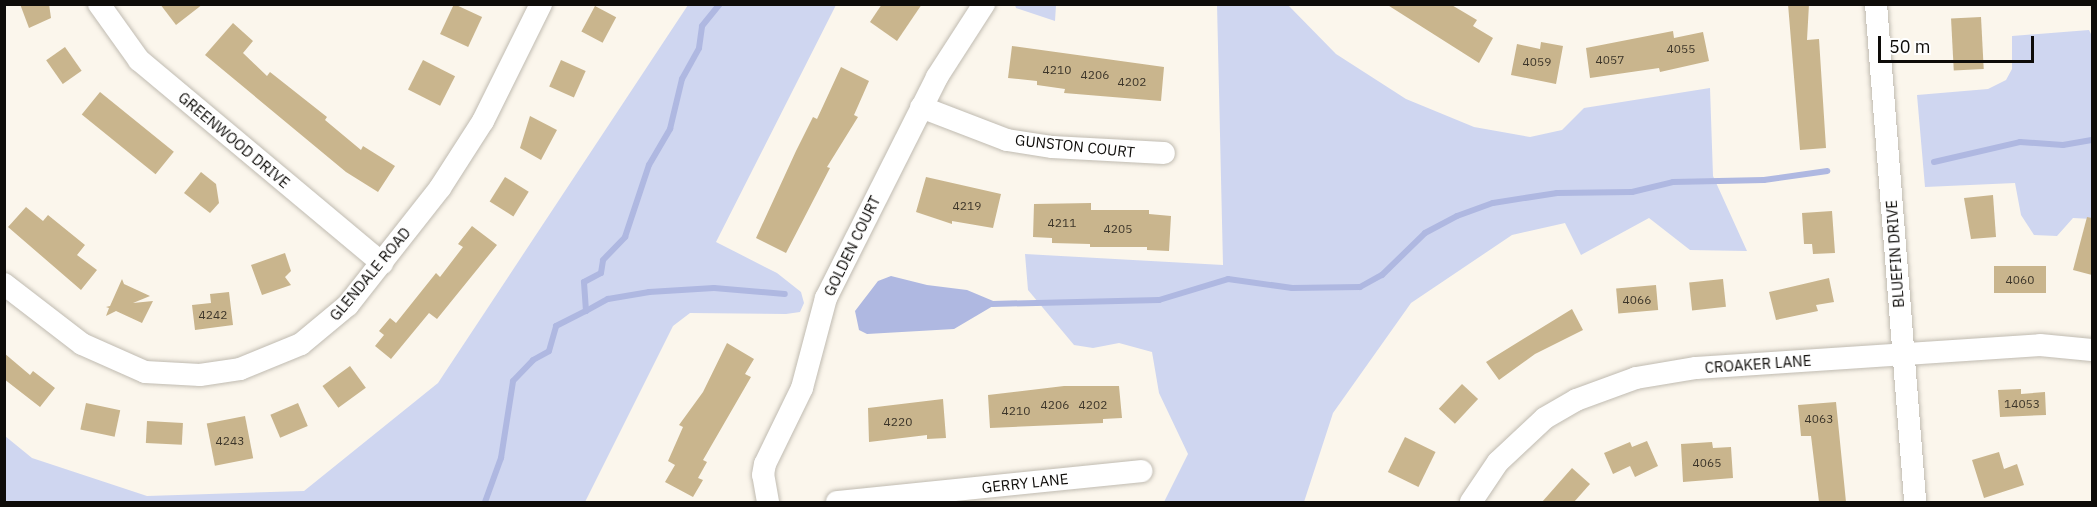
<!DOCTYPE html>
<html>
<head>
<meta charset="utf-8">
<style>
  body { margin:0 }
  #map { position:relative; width:2097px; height:507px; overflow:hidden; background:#fbf6ec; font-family:"IBM Plex Sans",sans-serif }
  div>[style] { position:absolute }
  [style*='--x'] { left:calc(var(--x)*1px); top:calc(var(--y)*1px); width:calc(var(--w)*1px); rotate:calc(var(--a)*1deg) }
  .green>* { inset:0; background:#cfd6f0 }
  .water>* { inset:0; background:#afb8e1 }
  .stream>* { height:6px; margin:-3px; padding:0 3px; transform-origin:3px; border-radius:3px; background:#afb8e1 }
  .building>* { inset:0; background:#c9b58d; transform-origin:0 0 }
  .roads { filter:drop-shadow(0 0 2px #c0bbb1) drop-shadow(0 0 2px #c0bbb1) }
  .street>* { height:22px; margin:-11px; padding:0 11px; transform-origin:11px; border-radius:11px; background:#fff }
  span { translate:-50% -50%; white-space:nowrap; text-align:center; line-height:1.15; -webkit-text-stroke:4.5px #fff; paint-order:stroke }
  .number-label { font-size:12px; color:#3d362a }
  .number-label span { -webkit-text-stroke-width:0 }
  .street-label { font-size:15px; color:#0e0c09 }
  .frame { position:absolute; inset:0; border:6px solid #0e0c09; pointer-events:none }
  .scale { position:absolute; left:1878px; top:36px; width:156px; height:27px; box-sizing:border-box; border:3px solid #0e0c09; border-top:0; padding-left:8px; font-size:18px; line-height:21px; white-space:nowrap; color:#0e0c09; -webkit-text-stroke:4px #fff; paint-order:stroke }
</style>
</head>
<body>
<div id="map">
  <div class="green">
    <div style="clip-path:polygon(1217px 4px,1288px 5px,1336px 54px,1406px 99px,1474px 127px,1530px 137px,1562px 130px,1584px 108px,1710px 88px,1713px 176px,1747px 251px,1690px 250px,1649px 218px,1581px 255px,1565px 223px,1512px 235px,1411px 303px,1333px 413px,1304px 502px,1164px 502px,1188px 454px,1159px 393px,1152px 352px,1119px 343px,1093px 348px,1074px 345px,1028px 290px,1025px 254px,1223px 265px)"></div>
    <div style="clip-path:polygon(688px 5px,836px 5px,716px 242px,777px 273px,801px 292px,804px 303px,800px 312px,786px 314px,690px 313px,673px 326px,585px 502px,5px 502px,5px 436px,32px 458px,147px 496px,304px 491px,438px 383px)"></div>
    <div style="clip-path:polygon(1015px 5px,1056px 5px,1055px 21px,1016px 8px)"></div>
    <div style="clip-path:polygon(2089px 30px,2092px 36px,2092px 219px,2073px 218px,2057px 236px,2034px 235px,2021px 215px,2015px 183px,1925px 187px,1917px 95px,1988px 89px,2006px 80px,2012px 69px,2012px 36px)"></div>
  </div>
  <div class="water">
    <div style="clip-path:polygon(891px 276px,927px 285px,967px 290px,998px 303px,954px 329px,867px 334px,859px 330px,855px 311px,878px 281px)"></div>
  </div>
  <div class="stream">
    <div style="--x:1934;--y:162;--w:88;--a:-13.1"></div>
    <div style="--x:2020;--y:142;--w:43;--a:4"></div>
    <div style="--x:2063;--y:145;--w:29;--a:-10"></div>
    <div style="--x:992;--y:304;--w:167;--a:-1.4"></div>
    <div style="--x:1159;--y:300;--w:72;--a:-16.9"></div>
    <div style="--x:1228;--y:279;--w:65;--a:8"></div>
    <div style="--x:1292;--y:288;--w:68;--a:-0.8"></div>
    <div style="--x:1360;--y:287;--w:25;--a:-29"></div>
    <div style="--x:1382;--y:275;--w:60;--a:-44.3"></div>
    <div style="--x:1425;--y:233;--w:36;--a:-28"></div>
    <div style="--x:1457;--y:216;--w:38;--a:-20"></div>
    <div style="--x:1493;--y:203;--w:65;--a:-8.9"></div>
    <div style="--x:1557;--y:193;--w:75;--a:-0.8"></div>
    <div style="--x:1632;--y:192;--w:42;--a:-13.7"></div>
    <div style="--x:1673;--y:182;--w:91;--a:-1.3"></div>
    <div style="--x:1764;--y:180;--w:64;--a:-8.1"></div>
    <div style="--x:586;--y:311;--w:25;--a:-29"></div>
    <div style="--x:608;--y:299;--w:42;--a:-9.7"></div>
    <div style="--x:649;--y:292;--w:65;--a:-3.5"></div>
    <div style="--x:714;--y:288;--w:71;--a:4.8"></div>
    <div style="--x:485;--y:502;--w:47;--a:-70"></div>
    <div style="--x:501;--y:458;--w:78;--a:-81.1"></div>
    <div style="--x:513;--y:381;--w:29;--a:-46"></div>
    <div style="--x:533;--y:360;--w:18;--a:-29"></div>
    <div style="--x:549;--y:351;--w:26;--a:-74"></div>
    <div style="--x:556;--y:326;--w:34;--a:-27"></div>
    <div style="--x:586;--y:311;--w:29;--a:-94"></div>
    <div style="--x:584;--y:282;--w:19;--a:-28"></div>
    <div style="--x:601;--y:273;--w:13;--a:-81"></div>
    <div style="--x:603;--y:260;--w:32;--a:-46"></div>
    <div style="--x:625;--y:237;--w:76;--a:-71.6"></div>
    <div style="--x:649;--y:165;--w:42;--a:-59.7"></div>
    <div style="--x:670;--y:129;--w:51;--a:-76.5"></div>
    <div style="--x:682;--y:79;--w:35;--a:-61"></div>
    <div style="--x:699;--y:48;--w:22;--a:-82"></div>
    <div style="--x:702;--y:26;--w:28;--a:-51"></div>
  </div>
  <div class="building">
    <div style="clip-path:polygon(20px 4px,49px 4px,51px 18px,29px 28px)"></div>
    <div style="clip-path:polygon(160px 4px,203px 4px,176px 25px)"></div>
    <div style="left:454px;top:4px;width:31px;height:33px;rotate:25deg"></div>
    <div style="clip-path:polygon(882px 4px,922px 4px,897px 41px,870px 22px)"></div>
    <div style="clip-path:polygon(1386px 4px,1450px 4px,1477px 20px,1473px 26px,1493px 38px,1479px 63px)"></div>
    <div style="clip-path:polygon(1788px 4px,1809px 4px,1807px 40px,1819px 39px,1826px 148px,1800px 150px)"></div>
    <div style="left:595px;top:6px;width:24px;height:29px;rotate:28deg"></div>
    <div style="left:1981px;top:17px;width:52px;height:30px;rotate:87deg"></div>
    <div style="clip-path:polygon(233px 23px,253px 41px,243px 53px,267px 76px,270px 72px,327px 117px,325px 120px,361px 150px,363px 146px,395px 166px,378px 192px,346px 172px,205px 55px)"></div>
    <div style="clip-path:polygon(1673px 31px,1674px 38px,1703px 32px,1709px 61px,1660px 72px,1659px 68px,1590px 78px,1586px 48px)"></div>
    <div style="clip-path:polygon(1541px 42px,1563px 46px,1556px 84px,1511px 75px,1517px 44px,1540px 49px)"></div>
    <div style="clip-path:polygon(1012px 46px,1164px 67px,1161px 101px,1064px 93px,1065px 89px,1037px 85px,1037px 81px,1008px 78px)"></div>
    <div style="left:65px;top:47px;width:29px;height:23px;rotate:55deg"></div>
    <div style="left:423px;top:60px;width:36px;height:33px;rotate:27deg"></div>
    <div style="left:561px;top:60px;width:27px;height:29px;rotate:24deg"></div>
    <div style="clip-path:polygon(841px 67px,869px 81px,854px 115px,858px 117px,827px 167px,830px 168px,786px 253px,756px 238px,796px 151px,813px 117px,817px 119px)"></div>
    <div style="left:100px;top:92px;width:95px;height:29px;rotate:39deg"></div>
    <div style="clip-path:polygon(530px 116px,557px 130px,541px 160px,520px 148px)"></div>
    <div style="clip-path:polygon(201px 172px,216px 184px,219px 203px,210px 213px,184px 193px)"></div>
    <div style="left:505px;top:177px;width:28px;height:29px;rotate:32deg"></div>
    <div style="clip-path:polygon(926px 177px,1001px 194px,993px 228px,952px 221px,952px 224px,916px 212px)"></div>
    <div style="clip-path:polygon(1993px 195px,1996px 237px,1971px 239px,1964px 198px)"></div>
    <div style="clip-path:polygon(1091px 203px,1091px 210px,1149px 210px,1149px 214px,1171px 216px,1169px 251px,1147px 250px,1147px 247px,1090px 247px,1090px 244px,1052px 243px,1052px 238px,1033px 237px,1034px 204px)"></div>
    <div style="clip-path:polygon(26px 207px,43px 221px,48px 215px,85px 245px,77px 255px,97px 270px,81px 290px,8px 227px)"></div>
    <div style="clip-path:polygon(1832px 211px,1835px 253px,1813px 254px,1812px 244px,1804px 244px,1802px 213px)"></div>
    <div style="clip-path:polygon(2087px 217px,2092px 218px,2092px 275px,2073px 270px)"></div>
    <div style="clip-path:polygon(472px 226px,497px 245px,437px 319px,429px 313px,391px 359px,375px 346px,384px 335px,379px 331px,390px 318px,396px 323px,436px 273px,440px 277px,463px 247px,458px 244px)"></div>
    <div style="clip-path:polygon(285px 253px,291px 271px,285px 277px,291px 285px,262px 295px,251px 265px)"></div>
    <div style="left:2046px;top:266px;width:27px;height:52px;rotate:90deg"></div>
    <div style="clip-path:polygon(1829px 278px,1834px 302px,1816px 305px,1818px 311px,1776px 320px,1769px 292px)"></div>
    <div style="clip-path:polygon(122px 279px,124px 284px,150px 296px,133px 303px,153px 301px,142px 323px,116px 311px,106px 316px,109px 308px,106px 307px,110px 306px)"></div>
    <div style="left:1723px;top:279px;width:28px;height:34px;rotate:84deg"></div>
    <div style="left:1656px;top:285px;width:25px;height:40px;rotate:85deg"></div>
    <div style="clip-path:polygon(229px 292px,233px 325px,195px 330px,192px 305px,211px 303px,210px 294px)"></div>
    <div style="clip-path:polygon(1572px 309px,1583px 330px,1535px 354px,1499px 380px,1486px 362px)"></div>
    <div style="clip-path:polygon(727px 343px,754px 359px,745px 374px,751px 377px,703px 460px,707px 462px,698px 478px,703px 480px,693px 497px,665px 482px,675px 465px,668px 461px,683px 427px,679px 425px,703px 392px)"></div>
    <div style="clip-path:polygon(4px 353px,30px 375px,33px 371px,55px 388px,40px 407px,4px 379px)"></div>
    <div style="left:350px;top:366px;width:27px;height:34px;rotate:54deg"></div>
    <div style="left:1462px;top:384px;width:22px;height:34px;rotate:43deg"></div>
    <div style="clip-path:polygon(1064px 386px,1119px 386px,1122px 418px,1103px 419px,1103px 423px,990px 428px,988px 395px)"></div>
    <div style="clip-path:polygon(2021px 389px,2021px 394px,2045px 392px,2046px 415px,2000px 417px,1998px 390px)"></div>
    <div style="clip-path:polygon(943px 399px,946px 438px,927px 439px,927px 435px,869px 442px,868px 408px)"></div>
    <div style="clip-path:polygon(1836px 402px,1846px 502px,1819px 502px,1811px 436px,1801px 436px,1798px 405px)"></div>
    <div style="left:86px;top:403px;width:35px;height:27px;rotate:12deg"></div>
    <div style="left:298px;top:403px;width:25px;height:30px;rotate:67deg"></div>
    <div style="left:245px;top:416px;width:43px;height:39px;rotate:79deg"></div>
    <div style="left:147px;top:421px;width:36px;height:22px;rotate:3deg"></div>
    <div style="left:1405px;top:437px;width:34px;height:39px;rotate:26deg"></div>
    <div style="clip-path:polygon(1647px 441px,1658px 466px,1635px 477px,1630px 466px,1613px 474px,1604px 453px,1630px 442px,1632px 447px)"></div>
    <div style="clip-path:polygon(1712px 442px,1713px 448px,1731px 447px,1733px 478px,1683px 482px,1681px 444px)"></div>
    <div style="clip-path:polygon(1999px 452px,2004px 469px,2017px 464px,2024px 485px,1984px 498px,1972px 460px)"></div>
    <div style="clip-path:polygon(1572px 468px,1590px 484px,1574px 502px,1542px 502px)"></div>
  </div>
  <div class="roads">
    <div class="street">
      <div style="--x:99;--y:4;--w:69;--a:54.5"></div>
      <div style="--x:139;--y:60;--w:317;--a:39.9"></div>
      <div style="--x:1876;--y:4;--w:500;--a:85.5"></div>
      <div style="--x:921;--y:107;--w:92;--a:21"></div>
      <div style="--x:1007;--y:140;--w:46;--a:8.8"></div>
      <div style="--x:1052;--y:147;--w:112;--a:3.1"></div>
      <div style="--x:4;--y:284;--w:98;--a:37.6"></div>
      <div style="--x:82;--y:344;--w:69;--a:24"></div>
      <div style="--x:145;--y:372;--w:55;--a:3.1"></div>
      <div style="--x:200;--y:375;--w:40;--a:-8.5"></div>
      <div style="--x:240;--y:369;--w:66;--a:-22.3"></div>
      <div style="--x:301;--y:344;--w:61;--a:-39.7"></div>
      <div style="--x:348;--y:305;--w:149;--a:-51.8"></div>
      <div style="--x:440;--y:188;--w:80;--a:-57.3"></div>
      <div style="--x:483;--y:121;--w:131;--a:-63.6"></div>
      <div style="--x:768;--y:502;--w:27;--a:-100"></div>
      <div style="--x:763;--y:475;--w:11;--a:-80"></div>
      <div style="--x:765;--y:464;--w:85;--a:-64"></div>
      <div style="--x:802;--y:388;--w:93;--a:-75.1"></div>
      <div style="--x:826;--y:298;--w:247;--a:-63.3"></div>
      <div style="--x:937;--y:77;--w:87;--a:-57.2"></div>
      <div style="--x:837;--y:502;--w:306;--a:-5.8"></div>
      <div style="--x:1471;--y:502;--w:48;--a:-56"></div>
      <div style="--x:1498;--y:462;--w:64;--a:-43.1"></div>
      <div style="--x:1545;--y:418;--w:36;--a:-30"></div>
      <div style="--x:1576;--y:400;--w:64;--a:-20.1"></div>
      <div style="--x:1636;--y:378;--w:61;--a:-9.5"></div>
      <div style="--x:1696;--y:368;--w:345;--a:-3.8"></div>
      <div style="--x:2040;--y:345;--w:52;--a:5.5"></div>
    </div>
  </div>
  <div class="number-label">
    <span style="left:1681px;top:49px">4055</span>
    <span style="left:1610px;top:60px">4057</span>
    <span style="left:1537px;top:62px">4059</span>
    <span style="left:1057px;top:70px">4210</span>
    <span style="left:1095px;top:75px">4206</span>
    <span style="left:1132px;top:82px">4202</span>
    <span style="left:967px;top:206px">4219</span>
    <span style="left:1062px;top:223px">4211</span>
    <span style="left:1118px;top:229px">4205</span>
    <span style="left:2020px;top:280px">4060</span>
    <span style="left:1637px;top:300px">4066</span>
    <span style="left:213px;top:315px">4242</span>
    <span style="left:2022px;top:404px">14053</span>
    <span style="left:1055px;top:405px">4206</span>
    <span style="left:1093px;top:405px">4202</span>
    <span style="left:1016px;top:411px">4210</span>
    <span style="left:1819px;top:419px">4063</span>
    <span style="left:898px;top:422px">4220</span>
    <span style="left:230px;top:441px">4243</span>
    <span style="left:1707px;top:463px">4065</span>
  </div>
  <div class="street-label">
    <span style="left:234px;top:140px;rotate:40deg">GREENWOOD DRIVE</span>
    <span style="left:1075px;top:146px;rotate:6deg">GUNSTON COURT</span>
    <span style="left:852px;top:246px;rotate:-64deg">GOLDEN COURT</span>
    <span style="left:1895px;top:254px;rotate:-94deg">BLUEFIN DRIVE</span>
    <span style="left:370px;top:274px;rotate:-50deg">GLENDALE ROAD</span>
    <span style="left:1758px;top:364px;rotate:-4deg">CROAKER LANE</span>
    <span style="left:1025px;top:483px;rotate:-6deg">GERRY LANE</span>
  </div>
  <div class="frame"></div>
  <div class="scale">50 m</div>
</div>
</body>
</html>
